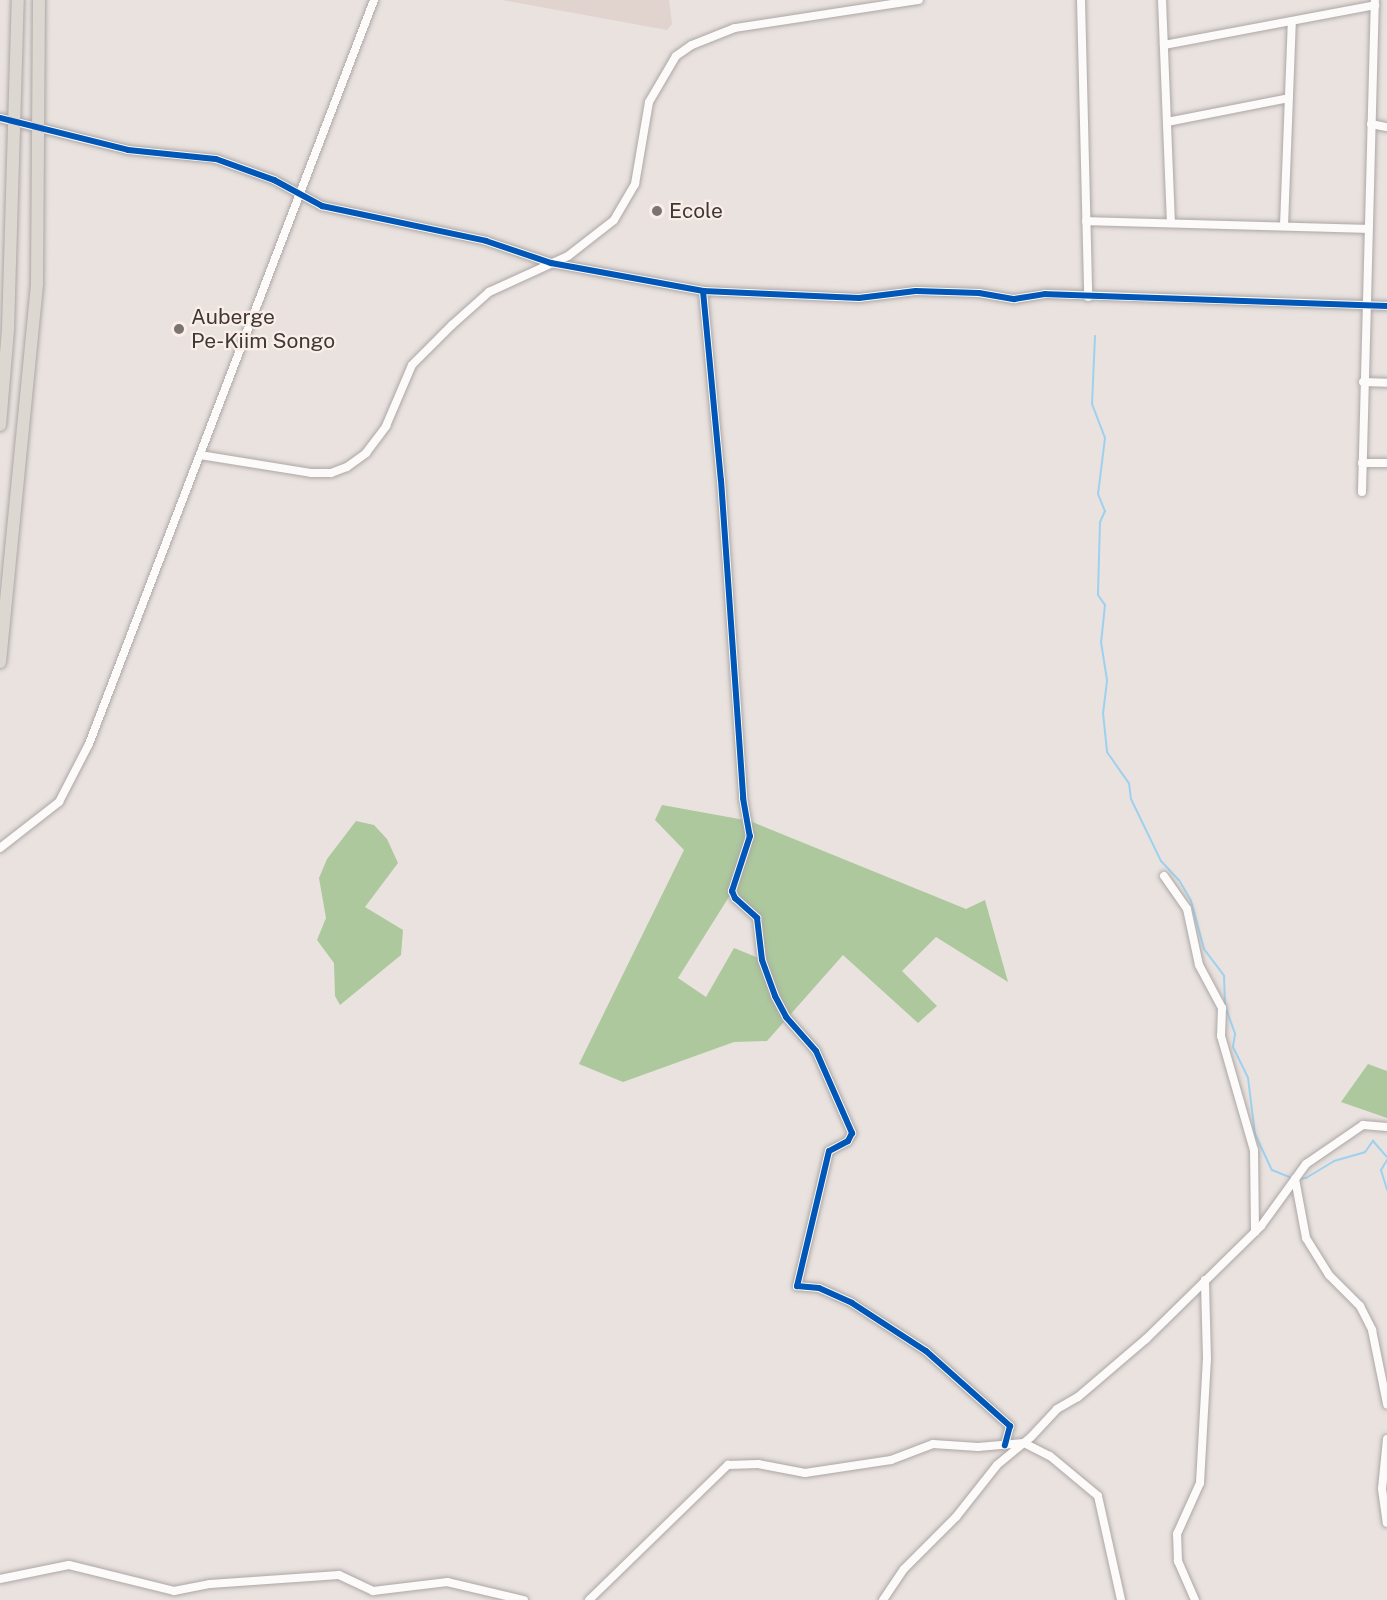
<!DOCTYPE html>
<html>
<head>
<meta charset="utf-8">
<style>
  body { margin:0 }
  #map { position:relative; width:1387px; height:1600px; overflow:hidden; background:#e9e2df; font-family:"Public Sans",sans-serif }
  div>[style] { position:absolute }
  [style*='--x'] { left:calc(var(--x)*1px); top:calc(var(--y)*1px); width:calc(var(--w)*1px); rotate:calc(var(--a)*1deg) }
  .built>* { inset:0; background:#e1d3ce }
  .forest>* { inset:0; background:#acc89c }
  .stream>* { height:2px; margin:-1px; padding:0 1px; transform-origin:1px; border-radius:1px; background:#9ed1ef }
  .roads { filter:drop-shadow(0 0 2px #aca7a5) drop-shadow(0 0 2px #aca7a5) }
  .minor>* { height:8px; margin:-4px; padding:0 4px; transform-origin:4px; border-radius:4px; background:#fcfbfa }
  .trunk>* { height:12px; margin:-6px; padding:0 6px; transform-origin:6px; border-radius:6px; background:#dcd7d0 }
  .cycleway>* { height:6px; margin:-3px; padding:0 3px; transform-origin:3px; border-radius:3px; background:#0057b8 }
  .dots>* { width:16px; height:16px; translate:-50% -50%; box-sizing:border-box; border:3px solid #fbede8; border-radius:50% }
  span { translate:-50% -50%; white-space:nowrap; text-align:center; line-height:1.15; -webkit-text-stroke:4.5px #fbede8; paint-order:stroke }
  .poi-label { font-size:21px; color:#3e3937 }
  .left { translate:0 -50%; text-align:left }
</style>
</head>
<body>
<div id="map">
  <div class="built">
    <div style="clip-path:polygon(502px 0,669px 0,672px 24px,667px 30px)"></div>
  </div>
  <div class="forest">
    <div style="clip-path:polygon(evenodd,662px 805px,750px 821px,966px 909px,985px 900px,1008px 982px,936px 937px,902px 971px,937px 1006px,918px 1023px,843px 955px,767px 1041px,734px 1042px,623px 1082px,579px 1064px,684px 850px,655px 820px,662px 805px,732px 892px,760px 925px,761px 959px,734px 948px,706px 997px,678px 978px,732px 892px)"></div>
    <div style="clip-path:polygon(356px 821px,374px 825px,387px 839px,398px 863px,365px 907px,403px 930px,401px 955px,340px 1005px,335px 996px,334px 963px,317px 940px,326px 918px,319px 878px,327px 859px)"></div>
    <div style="clip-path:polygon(1368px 1064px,1387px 1071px,1387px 1118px,1341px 1102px)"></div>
  </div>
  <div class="stream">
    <div style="--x:1095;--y:336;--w:68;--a:92.5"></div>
    <div style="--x:1092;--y:404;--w:36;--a:69"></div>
    <div style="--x:1105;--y:438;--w:56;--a:97.1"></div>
    <div style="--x:1098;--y:494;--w:18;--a:68"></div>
    <div style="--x:1105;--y:511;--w:12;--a:114"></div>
    <div style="--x:1100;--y:522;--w:73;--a:91.6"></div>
    <div style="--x:1098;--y:595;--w:12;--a:55"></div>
    <div style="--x:1105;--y:605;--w:37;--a:96"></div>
    <div style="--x:1101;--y:642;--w:39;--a:81"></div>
    <div style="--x:1107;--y:681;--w:32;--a:97"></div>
    <div style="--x:1103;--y:713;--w:39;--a:84"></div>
    <div style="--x:1107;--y:752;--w:38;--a:55"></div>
    <div style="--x:1129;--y:783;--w:16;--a:83"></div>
    <div style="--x:1131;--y:799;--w:69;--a:64.2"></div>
    <div style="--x:1161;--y:861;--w:26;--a:47"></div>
    <div style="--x:1179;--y:880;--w:24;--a:60"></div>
    <div style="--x:1191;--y:901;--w:50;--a:74.8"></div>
    <div style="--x:1204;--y:949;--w:34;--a:53"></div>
    <div style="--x:1224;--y:976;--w:30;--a:88"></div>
    <div style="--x:1225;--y:1006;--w:30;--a:70"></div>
    <div style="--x:1235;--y:1034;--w:13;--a:99"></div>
    <div style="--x:1233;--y:1047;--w:34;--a:64"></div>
    <div style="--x:1248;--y:1078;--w:56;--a:82.9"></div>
    <div style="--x:1255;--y:1134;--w:40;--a:65"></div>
    <div style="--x:1272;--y:1170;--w:22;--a:22"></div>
    <div style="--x:1387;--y:1160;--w:12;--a:121"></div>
    <div style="--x:1381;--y:1170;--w:21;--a:73"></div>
    <div style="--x:1297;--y:1179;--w:9;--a:-6"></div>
    <div style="--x:1306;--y:1178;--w:33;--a:-31"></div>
    <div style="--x:1334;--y:1161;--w:32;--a:-16"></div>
    <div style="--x:1365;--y:1152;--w:14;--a:-54"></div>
    <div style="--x:1373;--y:1141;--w:21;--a:49"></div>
  </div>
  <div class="roads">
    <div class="minor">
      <div style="--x:1081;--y:0;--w:297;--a:88.6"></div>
      <div style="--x:1162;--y:0;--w:223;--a:87.7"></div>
      <div style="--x:1164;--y:45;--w:215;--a:-10.7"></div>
      <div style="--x:0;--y:118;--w:132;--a:14"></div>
      <div style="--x:128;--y:150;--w:88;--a:5.8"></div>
      <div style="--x:216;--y:159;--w:62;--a:19.9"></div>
      <div style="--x:274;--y:180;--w:55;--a:28.4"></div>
      <div style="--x:322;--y:206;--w:168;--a:12"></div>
      <div style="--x:486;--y:241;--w:69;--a:18.7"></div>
      <div style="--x:551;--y:263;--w:155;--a:10.4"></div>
      <div style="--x:703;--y:291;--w:156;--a:2.6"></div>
      <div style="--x:859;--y:298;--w:57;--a:-7"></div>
      <div style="--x:916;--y:291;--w:63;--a:1.8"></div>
      <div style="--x:979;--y:293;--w:36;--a:10"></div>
      <div style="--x:1014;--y:299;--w:31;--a:-9"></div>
      <div style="--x:1045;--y:294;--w:342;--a:2"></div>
      <div style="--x:1167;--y:122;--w:124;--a:-11.1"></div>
      <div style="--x:1371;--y:124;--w:16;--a:11"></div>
      <div style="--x:1086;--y:221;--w:281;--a:1.6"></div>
      <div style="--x:1284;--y:226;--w:205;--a:-87.8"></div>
      <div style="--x:703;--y:291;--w:190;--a:84.6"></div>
      <div style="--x:721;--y:480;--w:319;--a:86"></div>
      <div style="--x:743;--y:798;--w:39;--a:80"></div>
      <div style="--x:750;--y:836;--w:58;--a:108.1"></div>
      <div style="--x:732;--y:891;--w:8;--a:67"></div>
      <div style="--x:735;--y:898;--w:30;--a:42"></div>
      <div style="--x:757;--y:918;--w:42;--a:83.2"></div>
      <div style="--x:762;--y:960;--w:38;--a:70"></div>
      <div style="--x:775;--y:996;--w:24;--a:62"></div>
      <div style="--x:786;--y:1017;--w:45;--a:48.6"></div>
      <div style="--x:816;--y:1051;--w:90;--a:66.3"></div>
      <div style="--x:852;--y:1133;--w:9;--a:117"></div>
      <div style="--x:848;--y:1141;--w:21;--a:152"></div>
      <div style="--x:829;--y:1151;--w:139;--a:103.3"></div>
      <div style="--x:797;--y:1286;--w:22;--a:5"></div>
      <div style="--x:819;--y:1288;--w:36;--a:24"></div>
      <div style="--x:852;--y:1303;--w:88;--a:33"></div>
      <div style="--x:926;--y:1351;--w:113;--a:41.8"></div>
      <div style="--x:1010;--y:1426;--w:20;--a:105"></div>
      <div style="--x:1363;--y:382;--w:24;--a:2"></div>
      <div style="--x:200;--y:455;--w:112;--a:9.2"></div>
      <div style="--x:311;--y:473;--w:20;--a:0"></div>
      <div style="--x:331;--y:473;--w:17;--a:-21"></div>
      <div style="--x:347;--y:467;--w:24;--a:-36"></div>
      <div style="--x:366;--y:453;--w:34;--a:-53"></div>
      <div style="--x:386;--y:426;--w:66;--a:-66.9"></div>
      <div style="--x:412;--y:365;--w:57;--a:-45"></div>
      <div style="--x:452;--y:325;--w:50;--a:-41.7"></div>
      <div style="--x:489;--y:292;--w:87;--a:-24.5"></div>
      <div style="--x:568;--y:256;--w:58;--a:-38"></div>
      <div style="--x:614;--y:220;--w:42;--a:-59.7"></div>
      <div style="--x:635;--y:184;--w:83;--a:-80.3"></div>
      <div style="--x:649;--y:102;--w:53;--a:-59.6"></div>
      <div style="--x:676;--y:56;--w:19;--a:-35"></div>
      <div style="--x:692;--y:45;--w:46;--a:-21.6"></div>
      <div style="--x:735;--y:28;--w:186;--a:-8.7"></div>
      <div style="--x:1362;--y:463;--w:25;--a:0"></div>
      <div style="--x:1362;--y:492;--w:492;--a:-88.5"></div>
      <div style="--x:0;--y:848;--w:75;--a:-37.9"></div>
      <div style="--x:59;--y:802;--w:65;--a:-62.7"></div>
      <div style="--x:89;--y:744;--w:797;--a:-69.04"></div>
      <div style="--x:1164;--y:876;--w:40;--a:55.1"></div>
      <div style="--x:1187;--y:909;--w:57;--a:77.9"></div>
      <div style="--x:1199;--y:965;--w:49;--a:61.9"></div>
      <div style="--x:1222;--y:1008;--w:28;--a:92"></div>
      <div style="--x:1221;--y:1036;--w:119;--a:73.9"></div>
      <div style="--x:1254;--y:1150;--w:82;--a:89.3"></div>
      <div style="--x:1295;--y:1179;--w:60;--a:79.4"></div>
      <div style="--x:1306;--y:1238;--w:44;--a:58.1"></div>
      <div style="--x:1329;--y:1275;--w:44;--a:45"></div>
      <div style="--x:1360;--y:1306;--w:27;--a:63"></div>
      <div style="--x:1372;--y:1330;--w:76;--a:78.5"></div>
      <div style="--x:1387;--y:1439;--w:50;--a:95.7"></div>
      <div style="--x:1382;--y:1489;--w:34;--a:82"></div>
      <div style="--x:0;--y:1579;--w:70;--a:-11.5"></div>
      <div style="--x:69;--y:1565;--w:108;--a:13.9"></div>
      <div style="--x:174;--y:1591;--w:37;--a:-11"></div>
      <div style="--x:210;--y:1584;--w:129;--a:-4"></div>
      <div style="--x:339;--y:1575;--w:38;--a:25"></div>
      <div style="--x:373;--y:1591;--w:75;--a:-6.9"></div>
      <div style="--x:447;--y:1582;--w:79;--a:13.2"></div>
      <div style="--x:589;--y:1600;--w:194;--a:-44.2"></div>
      <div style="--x:728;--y:1465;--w:30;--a:-2"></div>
      <div style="--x:758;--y:1464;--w:48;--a:10.8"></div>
      <div style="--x:805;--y:1473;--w:87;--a:-8.6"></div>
      <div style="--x:891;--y:1460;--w:45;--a:-20.9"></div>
      <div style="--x:933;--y:1444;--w:45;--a:3.8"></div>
      <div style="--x:978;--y:1447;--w:46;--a:-5"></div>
      <div style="--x:1024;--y:1443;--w:29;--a:27"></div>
      <div style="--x:1050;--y:1456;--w:62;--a:39.8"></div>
      <div style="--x:1098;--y:1496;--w:107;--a:77.5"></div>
      <div style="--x:883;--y:1600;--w:37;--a:-56"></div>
      <div style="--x:904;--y:1569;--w:74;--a:-45"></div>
      <div style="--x:956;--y:1517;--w:66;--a:-51.7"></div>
      <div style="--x:997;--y:1465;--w:44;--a:-39.5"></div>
      <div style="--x:1031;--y:1437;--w:38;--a:-47"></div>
      <div style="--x:1057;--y:1409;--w:24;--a:-30"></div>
      <div style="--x:1078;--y:1397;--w:89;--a:-40.5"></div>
      <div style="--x:1146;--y:1339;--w:161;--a:-44.5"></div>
      <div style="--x:1261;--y:1226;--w:77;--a:-54"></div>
      <div style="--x:1306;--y:1164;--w:69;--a:-34.4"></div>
      <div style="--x:1363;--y:1125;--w:24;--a:5"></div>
      <div style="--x:1195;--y:1600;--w:43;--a:-113.6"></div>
      <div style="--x:1178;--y:1561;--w:27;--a:-92"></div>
      <div style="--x:1177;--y:1534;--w:56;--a:-65.7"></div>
      <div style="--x:1200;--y:1483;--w:124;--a:-86.8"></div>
      <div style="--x:1207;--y:1359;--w:79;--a:-91.5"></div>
    </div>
    <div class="trunk">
      <div style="--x:0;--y:425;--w:96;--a:-85.2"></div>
      <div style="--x:8;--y:329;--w:329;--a:-88.3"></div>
      <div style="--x:0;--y:662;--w:381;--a:-84.4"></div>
      <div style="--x:37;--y:283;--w:283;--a:-89.6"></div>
    </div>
  </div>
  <div class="cycleway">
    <div style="--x:0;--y:118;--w:132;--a:14"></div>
    <div style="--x:128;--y:150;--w:88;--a:5.8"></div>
    <div style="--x:216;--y:159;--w:62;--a:19.9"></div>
    <div style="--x:274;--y:180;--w:55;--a:28.4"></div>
    <div style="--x:322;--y:206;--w:168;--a:12"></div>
    <div style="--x:486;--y:241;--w:69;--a:18.7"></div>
    <div style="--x:551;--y:263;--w:155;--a:10.4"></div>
    <div style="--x:703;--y:291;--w:156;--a:2.6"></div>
    <div style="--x:859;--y:298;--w:57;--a:-7"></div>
    <div style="--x:916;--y:291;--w:63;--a:1.8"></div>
    <div style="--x:979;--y:293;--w:36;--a:10"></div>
    <div style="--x:1014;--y:299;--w:31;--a:-9"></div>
    <div style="--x:1045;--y:294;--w:342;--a:2"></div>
    <div style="--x:703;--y:291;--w:190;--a:84.6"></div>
    <div style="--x:721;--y:480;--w:319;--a:86"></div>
    <div style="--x:743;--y:798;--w:39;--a:80"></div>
    <div style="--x:750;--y:836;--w:58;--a:108.1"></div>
    <div style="--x:732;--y:891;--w:8;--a:67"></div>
    <div style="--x:735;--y:898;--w:30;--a:42"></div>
    <div style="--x:757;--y:918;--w:42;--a:83.2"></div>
    <div style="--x:762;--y:960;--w:38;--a:70"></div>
    <div style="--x:775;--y:996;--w:24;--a:62"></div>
    <div style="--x:786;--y:1017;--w:45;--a:48.6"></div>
    <div style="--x:816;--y:1051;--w:90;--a:66.3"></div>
    <div style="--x:852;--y:1133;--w:9;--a:117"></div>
    <div style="--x:848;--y:1141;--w:21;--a:152"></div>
    <div style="--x:829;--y:1151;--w:139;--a:103.3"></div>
    <div style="--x:797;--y:1286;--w:22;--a:5"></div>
    <div style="--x:819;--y:1288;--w:36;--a:24"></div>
    <div style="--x:852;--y:1303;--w:88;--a:33"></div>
    <div style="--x:926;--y:1351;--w:113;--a:41.8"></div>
    <div style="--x:1010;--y:1426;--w:20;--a:105"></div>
  </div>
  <div class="dots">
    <div style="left:657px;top:211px;background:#7a7472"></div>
    <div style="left:179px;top:329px;background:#7a7472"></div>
  </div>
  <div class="poi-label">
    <span class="left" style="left:669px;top:211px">Ecole</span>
    <span class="left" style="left:191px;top:329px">Auberge<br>Pe-Kiim Songo</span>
  </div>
</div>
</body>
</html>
